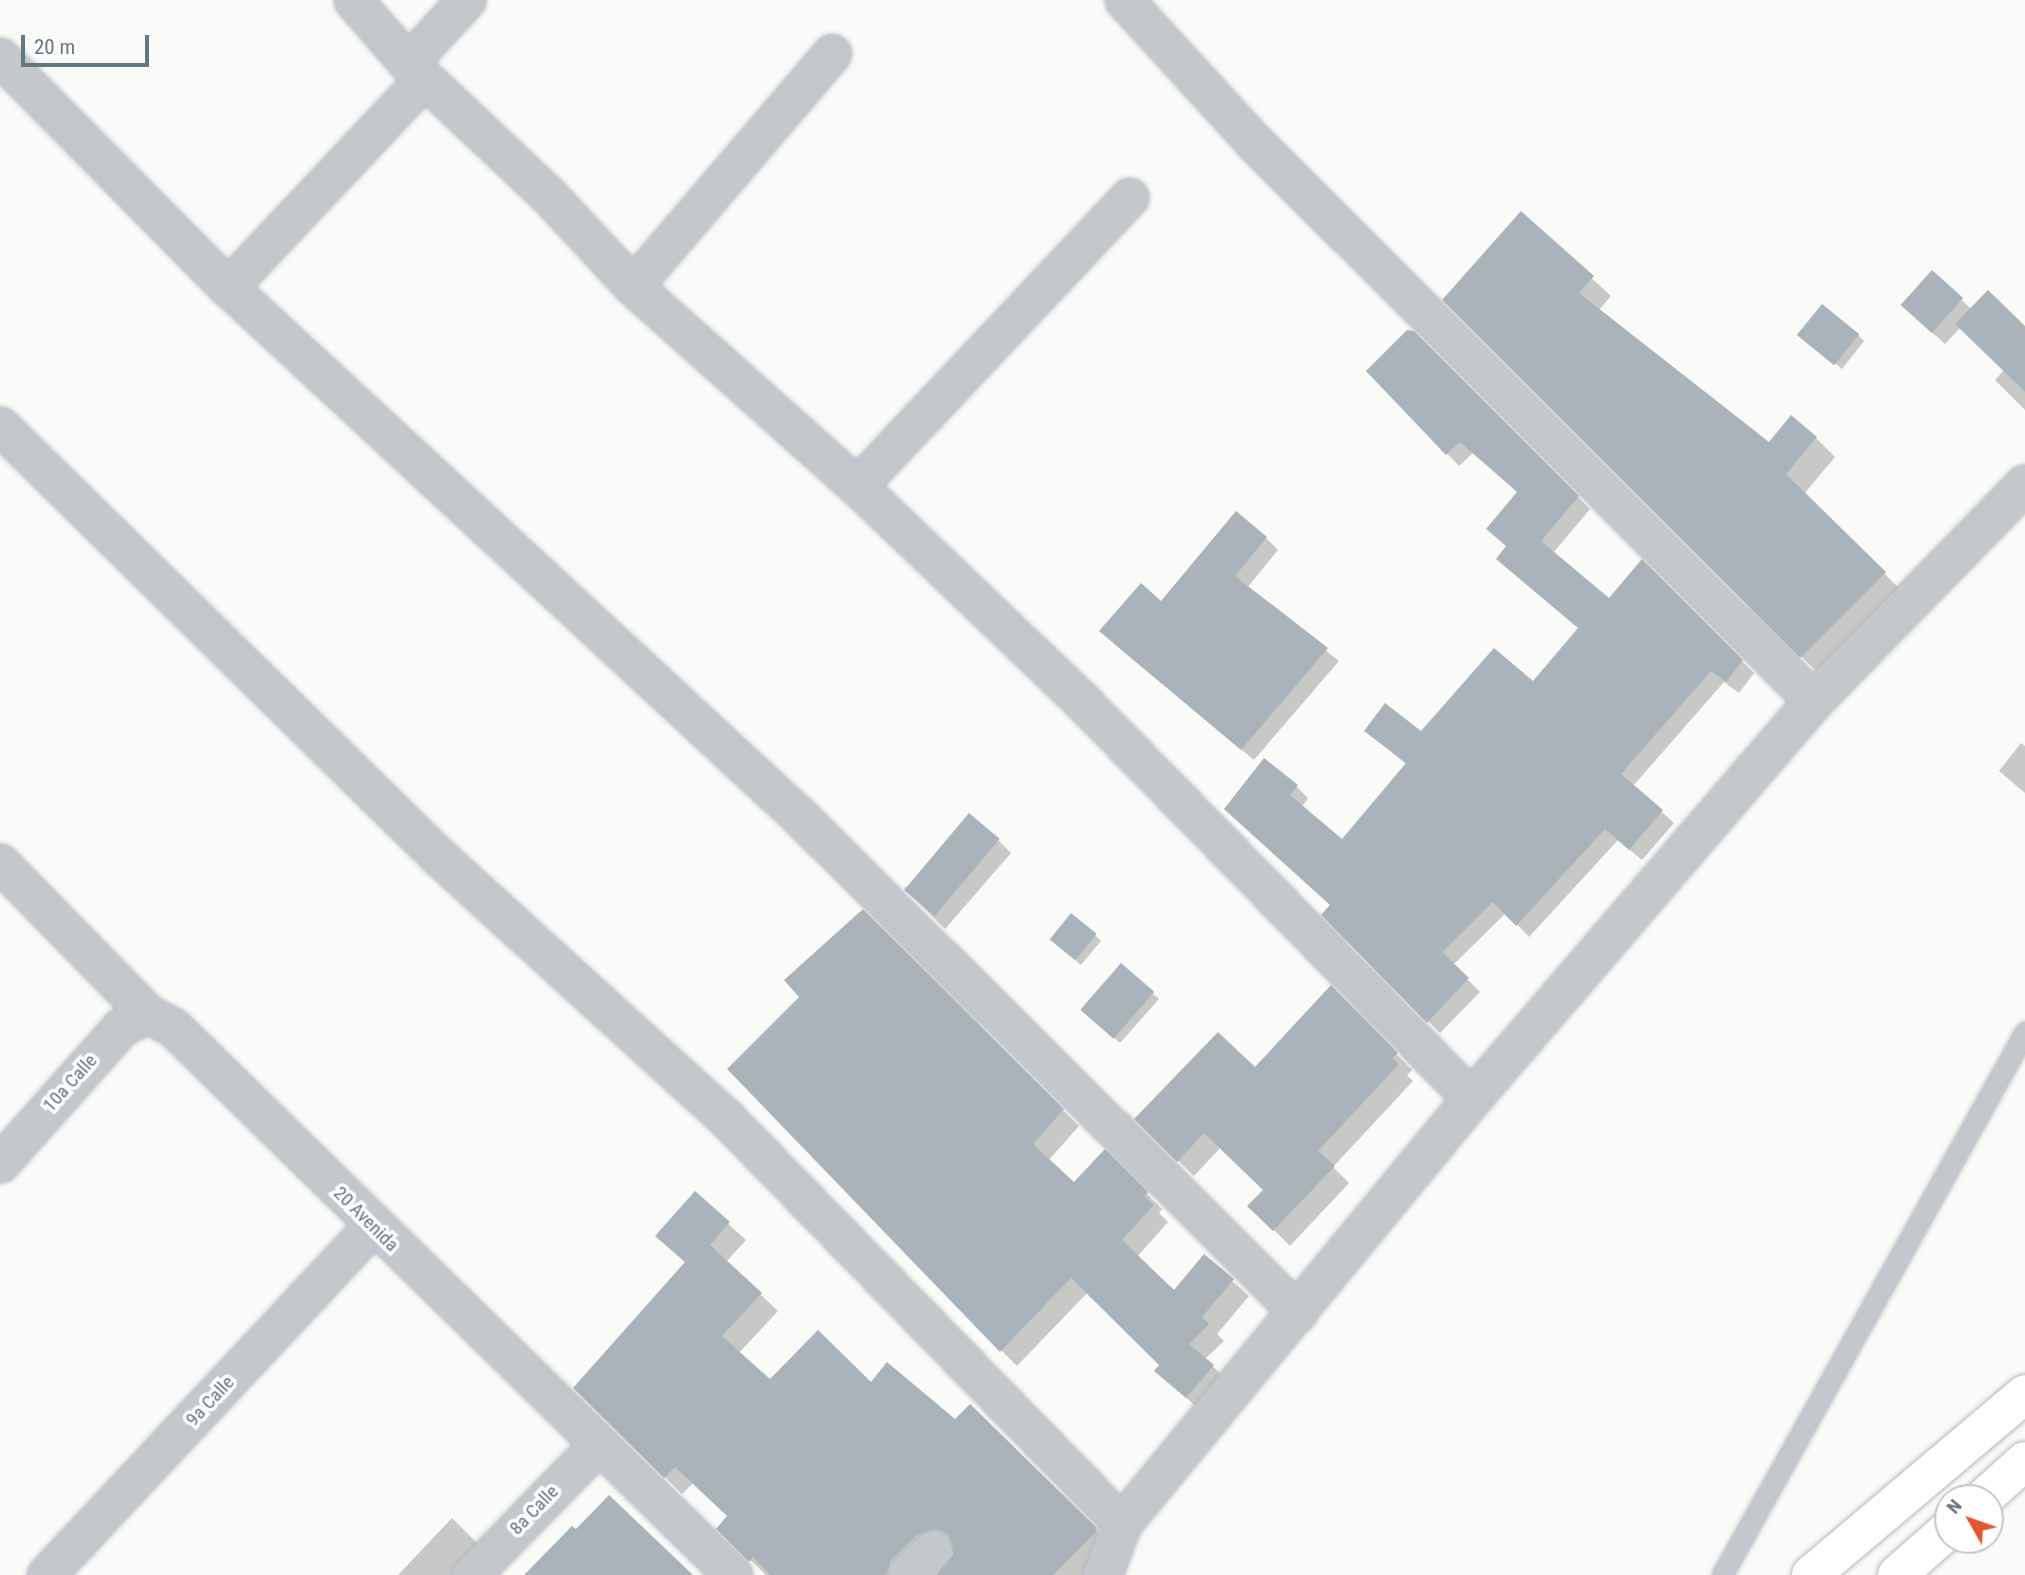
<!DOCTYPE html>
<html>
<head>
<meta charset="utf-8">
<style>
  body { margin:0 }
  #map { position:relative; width:2025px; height:1575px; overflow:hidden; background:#fafaf8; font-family:"Roboto Condensed",sans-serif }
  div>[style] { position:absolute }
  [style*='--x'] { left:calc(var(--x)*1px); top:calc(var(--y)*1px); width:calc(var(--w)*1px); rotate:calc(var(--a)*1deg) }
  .shadow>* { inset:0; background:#0003 }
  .building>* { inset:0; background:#aab3b9; transform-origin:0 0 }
  .roads { filter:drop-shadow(0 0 2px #b3babf) drop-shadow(0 0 2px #b3babf) }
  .service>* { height:19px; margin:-9.5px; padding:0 9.5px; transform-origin:9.5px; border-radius:9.5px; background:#c3c8cc }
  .minor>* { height:37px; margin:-18.5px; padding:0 18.5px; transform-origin:18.5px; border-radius:18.5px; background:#c3c8cc }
  .tertiary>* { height:38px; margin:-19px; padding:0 19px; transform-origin:19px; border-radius:19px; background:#c3c8cc }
  .secondary>* { height:38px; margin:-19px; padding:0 19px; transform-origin:19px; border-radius:19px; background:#fff }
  span { translate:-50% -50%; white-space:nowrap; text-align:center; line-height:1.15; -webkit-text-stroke:7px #fff; paint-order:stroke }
  .street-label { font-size:19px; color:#657683 }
  .north { position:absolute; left:1934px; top:1484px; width:70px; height:70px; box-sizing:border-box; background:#fff; border:2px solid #c1c8cd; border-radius:50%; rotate:310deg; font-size:19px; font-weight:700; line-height:28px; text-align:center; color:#657683 }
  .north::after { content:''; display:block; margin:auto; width:24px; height:32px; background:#e4572e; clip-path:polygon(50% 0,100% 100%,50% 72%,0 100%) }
  .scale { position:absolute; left:21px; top:35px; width:128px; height:32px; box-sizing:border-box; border:4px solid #657683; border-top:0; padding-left:9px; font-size:21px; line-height:24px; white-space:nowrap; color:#657683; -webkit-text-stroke:5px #fff; paint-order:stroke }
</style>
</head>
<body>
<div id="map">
  <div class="shadow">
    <div style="clip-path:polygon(1521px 213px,1611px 296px,1599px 310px,1769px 444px,1816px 438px,1835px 457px,1804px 494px,1903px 592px,1820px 675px,1444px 300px)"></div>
    <div style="clip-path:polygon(1961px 299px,1972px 310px,2025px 328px,2025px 410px,1995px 380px,2004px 370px,1961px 327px,1945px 344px,1916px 318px)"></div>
    <div style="clip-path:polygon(1413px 333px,1590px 509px,1553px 553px,1609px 601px,1642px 562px,1754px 673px,1739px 693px,1724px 682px,1633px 786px,1674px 823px,1642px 860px,1618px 840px,1529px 937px,1506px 913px,1453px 965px,1480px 992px,1440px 1033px,1324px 915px,1332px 906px,1238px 821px,1296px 786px,1308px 798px,1302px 807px,1342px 841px,1407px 765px,1366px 730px,1421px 733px,1533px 683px,1580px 629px,1508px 547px,1519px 492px,1473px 453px,1459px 466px,1368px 371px)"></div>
    <div style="clip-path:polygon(1858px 335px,1864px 341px,1842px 369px,1803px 338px)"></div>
    <div style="clip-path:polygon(1266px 538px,1278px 550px,1247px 588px,1339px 661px,1254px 760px,1113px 643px,1162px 603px)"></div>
    <div style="clip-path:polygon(2021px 743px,2025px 746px,2025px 793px,1999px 771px)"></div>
    <div style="clip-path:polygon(998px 840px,1011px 853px,945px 929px,904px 888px)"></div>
    <div style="clip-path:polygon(863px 911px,1079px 1126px,1048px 1161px,1074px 1184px,1105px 1152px,1162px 1209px,1159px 1213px,1168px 1222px,1137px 1257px,1174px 1292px,1204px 1256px,1249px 1296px,1217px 1334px,1224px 1341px,1205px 1359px,1229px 1382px,1203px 1413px,1157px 1371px,1162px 1365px,1088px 1292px,1017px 1366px,1001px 1350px,802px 998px)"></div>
    <div style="clip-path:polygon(1095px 935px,1101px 941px,1081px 965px,1057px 945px)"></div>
    <div style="clip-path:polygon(1122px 965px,1159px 999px,1120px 1043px,1088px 1015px)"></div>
    <div style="clip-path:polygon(1331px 988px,1412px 1070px,1407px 1075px,1413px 1081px,1333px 1167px,1349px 1183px,1290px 1246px,1250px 1206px,1265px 1190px,1221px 1147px,1194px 1176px,1136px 1119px,1255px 1069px)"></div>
    <div style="clip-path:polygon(695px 1194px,746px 1240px,726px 1262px,778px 1311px,739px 1353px,770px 1382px,871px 1384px,955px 1422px,970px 1406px,1113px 1547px,1085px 1575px,937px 1575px,955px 1556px,953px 1546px,936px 1550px,913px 1575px,766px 1575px,718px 1529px,729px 1517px,693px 1483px,682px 1494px,576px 1388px,686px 1263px,658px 1236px)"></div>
    <div style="clip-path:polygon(452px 1518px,489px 1555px,469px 1575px,398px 1575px)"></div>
  </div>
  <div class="building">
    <div style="clip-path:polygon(1521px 211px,1594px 276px,1579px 293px,1769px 442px,1791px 415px,1817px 437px,1786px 474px,1886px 572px,1800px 658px,1442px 300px)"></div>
    <div style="left:1932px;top:270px;width:42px;height:47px;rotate:42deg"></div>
    <div style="clip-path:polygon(1988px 290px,2025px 326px,2025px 392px,1955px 324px)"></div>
    <div style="left:1822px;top:304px;width:48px;height:40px;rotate:39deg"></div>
    <div style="clip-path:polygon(1407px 330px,1414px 331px,1579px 496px,1541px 541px,1609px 598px,1642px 559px,1743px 660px,1726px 682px,1711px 671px,1621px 774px,1663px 810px,1629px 850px,1605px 829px,1516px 926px,1493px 902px,1442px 952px,1469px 978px,1427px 1023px,1321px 915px,1330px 905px,1224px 809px,1264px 758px,1298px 785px,1290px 795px,1342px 839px,1406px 763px,1364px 731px,1385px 703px,1421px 731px,1494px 648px,1533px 681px,1578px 628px,1496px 559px,1506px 546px,1486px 529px,1517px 492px,1460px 442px,1446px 455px,1366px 371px)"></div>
    <div style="clip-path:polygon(1236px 511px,1267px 537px,1235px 576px,1328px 648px,1241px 750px,1099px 631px,1141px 583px,1161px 601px)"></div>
    <div style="left:969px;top:813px;width:40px;height:101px;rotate:40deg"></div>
    <div style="clip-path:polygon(863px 909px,1064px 1109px,1033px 1144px,1074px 1182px,1105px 1149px,1148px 1192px,1144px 1196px,1154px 1205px,1122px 1240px,1174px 1290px,1204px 1254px,1234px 1279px,1202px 1317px,1209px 1324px,1189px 1344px,1214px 1365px,1186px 1398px,1154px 1371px,1159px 1365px,1071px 1278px,1000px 1352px,727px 1069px,799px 997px,784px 980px)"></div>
    <div style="left:1071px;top:913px;width:33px;height:34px;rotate:39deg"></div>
    <div style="left:1121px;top:963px;width:44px;height:62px;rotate:41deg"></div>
    <div style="clip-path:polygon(1331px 985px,1398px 1053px,1392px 1058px,1399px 1064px,1318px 1151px,1335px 1166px,1273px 1231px,1247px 1206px,1263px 1190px,1204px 1133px,1177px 1162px,1134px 1119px,1218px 1032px,1255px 1067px)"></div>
    <div style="clip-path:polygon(695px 1191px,730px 1222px,710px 1245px,762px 1293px,722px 1336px,770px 1379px,818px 1330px,871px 1382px,887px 1362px,955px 1419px,970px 1404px,1097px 1528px,1096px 1532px,1053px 1575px,936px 1575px,953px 1554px,949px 1535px,938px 1529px,918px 1534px,891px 1560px,886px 1575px,770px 1575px,753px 1557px,749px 1562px,716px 1529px,727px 1516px,675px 1467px,664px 1478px,573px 1388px,685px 1262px,655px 1236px)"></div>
    <div style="clip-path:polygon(609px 1495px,693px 1575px,524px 1575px,572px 1526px,576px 1529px)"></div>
  </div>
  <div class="roads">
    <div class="service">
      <div style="--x:1722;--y:1575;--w:622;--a:-60.84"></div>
    </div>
    <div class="minor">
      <div style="--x:353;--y:0;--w:84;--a:48.9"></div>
      <div style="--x:408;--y:63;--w:192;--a:43.3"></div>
      <div style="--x:548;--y:195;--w:125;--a:47"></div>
      <div style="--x:633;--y:286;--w:300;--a:41.8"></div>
      <div style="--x:857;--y:486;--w:311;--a:43.7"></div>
      <div style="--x:1082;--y:701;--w:557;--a:45.58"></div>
      <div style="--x:1124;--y:0;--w:193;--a:47.5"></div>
      <div style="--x:1254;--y:142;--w:791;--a:44.95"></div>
      <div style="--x:0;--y:57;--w:324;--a:45.3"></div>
      <div style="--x:228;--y:287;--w:777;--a:42.81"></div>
      <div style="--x:798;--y:815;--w:705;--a:44.83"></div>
      <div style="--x:408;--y:63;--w:86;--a:-47.4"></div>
      <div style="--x:633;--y:286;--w:306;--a:-49.5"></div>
      <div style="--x:228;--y:287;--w:286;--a:-46.7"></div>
      <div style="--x:0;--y:426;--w:614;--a:44.47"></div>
      <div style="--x:438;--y:856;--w:388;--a:42.3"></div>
      <div style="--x:725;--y:1117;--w:569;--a:45.71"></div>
      <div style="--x:857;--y:486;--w:397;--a:-46.7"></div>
      <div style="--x:0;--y:863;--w:211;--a:45.6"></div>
      <div style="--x:148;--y:1014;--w:30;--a:28"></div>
      <div style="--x:174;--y:1028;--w:782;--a:44.38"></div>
      <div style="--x:0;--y:1163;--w:182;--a:-48.3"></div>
      <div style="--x:121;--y:1027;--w:30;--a:-26"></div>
      <div style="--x:46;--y:1575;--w:478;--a:-46.9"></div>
      <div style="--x:471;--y:1575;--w:180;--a:-45.7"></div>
      <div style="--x:906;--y:1575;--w:37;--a:-44"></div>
    </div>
    <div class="tertiary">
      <div style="--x:1103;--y:1575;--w:54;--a:-69.6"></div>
      <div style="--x:1122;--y:1524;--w:551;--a:-50.53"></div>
      <div style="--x:1472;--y:1099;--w:525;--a:-49.33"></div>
      <div style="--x:1814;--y:701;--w:302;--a:-45.7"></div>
    </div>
    <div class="secondary">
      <div style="--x:1984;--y:1498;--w:55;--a:-42.1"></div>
      <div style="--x:1811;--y:1575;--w:280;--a:-40.2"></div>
      <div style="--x:1897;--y:1575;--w:68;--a:-41.4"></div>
    </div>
  </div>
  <div class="street-label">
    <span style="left:70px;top:1083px;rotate:-48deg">10a Calle</span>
    <span style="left:366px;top:1219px;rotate:45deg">20 Avenida</span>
    <span style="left:210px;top:1401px;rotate:-47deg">9a Calle</span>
    <span style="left:534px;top:1510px;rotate:-46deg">8a Calle</span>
  </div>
  <div class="north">N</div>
  <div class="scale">20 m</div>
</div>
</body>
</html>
